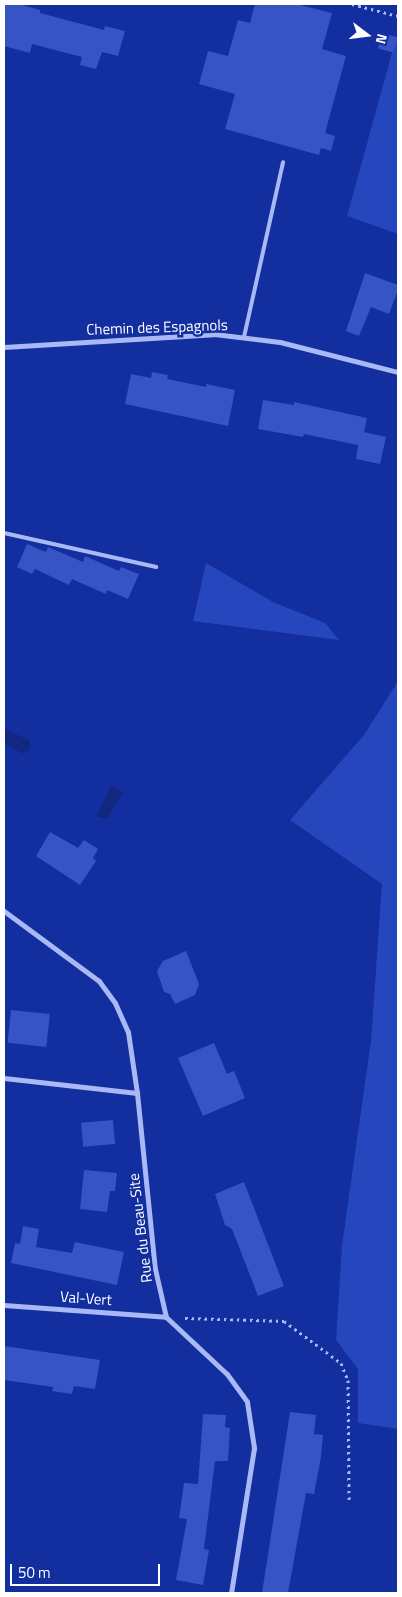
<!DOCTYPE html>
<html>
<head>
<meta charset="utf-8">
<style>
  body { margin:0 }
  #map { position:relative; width:402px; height:1597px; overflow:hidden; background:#122e9f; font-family:"Titillium Web",sans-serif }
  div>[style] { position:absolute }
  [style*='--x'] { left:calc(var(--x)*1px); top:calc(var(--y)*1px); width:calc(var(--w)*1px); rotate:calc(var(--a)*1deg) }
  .green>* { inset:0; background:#2546bd }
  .water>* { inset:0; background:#122880 }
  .building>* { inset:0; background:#3654c4; transform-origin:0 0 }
  .path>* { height:3px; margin-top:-1.5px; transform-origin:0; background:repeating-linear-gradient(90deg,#a9b9f5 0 2.5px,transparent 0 6.5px) }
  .service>* { height:4px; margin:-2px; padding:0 2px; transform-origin:2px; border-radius:2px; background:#a9b9f5 }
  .minor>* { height:5px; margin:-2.5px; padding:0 2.5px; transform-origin:2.5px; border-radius:2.5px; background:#a9b9f5 }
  span { translate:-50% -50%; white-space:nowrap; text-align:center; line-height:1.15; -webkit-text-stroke:5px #122e9f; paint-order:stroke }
  .street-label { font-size:15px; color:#fff }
  .frame { position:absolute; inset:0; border:5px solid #fff; pointer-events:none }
  .north { position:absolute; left:342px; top:10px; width:50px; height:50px; -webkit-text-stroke:4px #122e9f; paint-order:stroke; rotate:105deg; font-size:14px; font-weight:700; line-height:20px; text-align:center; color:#fff }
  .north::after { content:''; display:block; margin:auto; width:18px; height:22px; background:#fff; clip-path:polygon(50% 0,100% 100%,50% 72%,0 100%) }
  .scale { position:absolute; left:10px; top:1564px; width:150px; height:22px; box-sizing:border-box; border:2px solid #fff; border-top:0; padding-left:6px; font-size:15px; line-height:18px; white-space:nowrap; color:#fff; -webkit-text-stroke:4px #122e9f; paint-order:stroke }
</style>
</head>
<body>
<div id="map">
  <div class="green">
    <div style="clip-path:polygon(398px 31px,398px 234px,347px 216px)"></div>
    <div style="clip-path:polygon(206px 563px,273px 602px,325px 623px,339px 640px,193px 621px)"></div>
    <div style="clip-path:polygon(398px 681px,398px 1429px,358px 1423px,358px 1369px,336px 1340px,342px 1245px,371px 1041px,382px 884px,290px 820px,364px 735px)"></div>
  </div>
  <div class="water">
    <div style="clip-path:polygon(4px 728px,30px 741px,30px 749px,24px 754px,4px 744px)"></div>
    <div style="clip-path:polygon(112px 785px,123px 793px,107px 819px,96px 816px)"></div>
  </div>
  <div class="building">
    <div style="clip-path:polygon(4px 4px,19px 4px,40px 10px,40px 13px,104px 30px,105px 26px,125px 31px,118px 56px,102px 52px,96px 69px,80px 65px,82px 57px,32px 44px,30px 53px,4px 46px)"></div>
    <div style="clip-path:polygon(255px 4px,296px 4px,332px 13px,322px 49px,346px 56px,325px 133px,335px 136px,331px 151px,321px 148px,319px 155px,225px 129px,235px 94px,199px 84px,208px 51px,228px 56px,238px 20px,250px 23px)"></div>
    <div style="left:382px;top:33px;width:16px;height:16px;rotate:15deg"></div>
    <div style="clip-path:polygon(365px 273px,398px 285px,398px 290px,389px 314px,371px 307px,359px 336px,346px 331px)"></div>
    <div style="clip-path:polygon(152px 372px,168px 375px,167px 379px,206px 387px,206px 384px,235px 390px,228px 426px,125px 404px,131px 374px,151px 378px)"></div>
    <div style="clip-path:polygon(263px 400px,294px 405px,294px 402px,367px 418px,364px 432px,386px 437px,380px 464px,356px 459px,358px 445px,304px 434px,303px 437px,258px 429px)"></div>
    <div style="clip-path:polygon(27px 544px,46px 552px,48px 547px,83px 562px,85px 556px,119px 571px,121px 567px,139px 574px,128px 599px,107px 590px,106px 594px,72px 579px,69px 585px,35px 569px,32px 574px,17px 567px)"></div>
    <div style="clip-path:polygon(50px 832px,78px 848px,84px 840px,98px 849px,93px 858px,96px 861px,80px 885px,36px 856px)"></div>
    <div style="clip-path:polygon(186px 951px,199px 984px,195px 995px,175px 1004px,170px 994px,164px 992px,157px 971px,163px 961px)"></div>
    <div style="left:11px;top:1010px;width:39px;height:33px;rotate:6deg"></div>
    <div style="clip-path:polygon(214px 1043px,227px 1074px,234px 1071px,245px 1098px,203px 1116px,178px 1058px)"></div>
    <div style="left:113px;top:1120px;width:24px;height:32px;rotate:85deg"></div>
    <div style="clip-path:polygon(84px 1170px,117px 1173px,115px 1191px,110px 1191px,107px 1212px,80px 1209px)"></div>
    <div style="clip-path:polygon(244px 1182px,284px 1286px,258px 1296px,232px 1229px,225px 1225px,215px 1194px)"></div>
    <div style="clip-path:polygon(23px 1226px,39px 1229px,36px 1247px,72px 1253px,75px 1242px,124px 1252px,117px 1285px,11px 1263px,15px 1243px,20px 1244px)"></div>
    <div style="clip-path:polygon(4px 1346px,100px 1360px,95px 1389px,74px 1386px,72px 1394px,52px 1391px,53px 1387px,4px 1380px)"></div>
    <div style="clip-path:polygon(290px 1412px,316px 1415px,314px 1434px,323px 1435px,321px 1457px,314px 1494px,306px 1493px,288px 1593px,262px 1593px)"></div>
    <div style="clip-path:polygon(203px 1414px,226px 1415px,225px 1427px,230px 1428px,228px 1461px,215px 1461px,204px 1549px,209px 1550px,203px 1585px,176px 1580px,187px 1519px,179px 1518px,184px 1483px,198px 1484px)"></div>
  </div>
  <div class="path">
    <div style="--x:352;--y:4;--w:48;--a:14.6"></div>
    <div style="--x:185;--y:1318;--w:99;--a:1.7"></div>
    <div style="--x:284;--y:1321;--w:71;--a:36.4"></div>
    <div style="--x:341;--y:1363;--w:18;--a:68"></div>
    <div style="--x:348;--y:1380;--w:121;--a:89.5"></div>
  </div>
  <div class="service">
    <div style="--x:244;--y:337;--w:179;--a:-77.4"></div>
    <div style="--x:4;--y:533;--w:156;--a:12.6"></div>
  </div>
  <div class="minor">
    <div style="--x:4;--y:347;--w:210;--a:-3.5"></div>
    <div style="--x:214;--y:334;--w:66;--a:6.9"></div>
    <div style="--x:280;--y:342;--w:122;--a:14.3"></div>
    <div style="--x:4;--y:911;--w:118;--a:36.4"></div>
    <div style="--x:99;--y:981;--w:27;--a:54"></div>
    <div style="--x:115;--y:1003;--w:32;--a:66"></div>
    <div style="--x:128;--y:1032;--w:62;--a:81.6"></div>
    <div style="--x:137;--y:1093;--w:177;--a:84.2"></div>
    <div style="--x:155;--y:1269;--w:49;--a:77.1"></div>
    <div style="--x:166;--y:1317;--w:83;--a:43.1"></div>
    <div style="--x:227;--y:1374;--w:34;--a:54"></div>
    <div style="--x:247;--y:1402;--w:47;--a:81.3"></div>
    <div style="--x:254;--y:1448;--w:147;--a:99"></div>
    <div style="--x:4;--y:1078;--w:134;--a:6.4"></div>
    <div style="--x:4;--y:1305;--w:162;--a:4.2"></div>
  </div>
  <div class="street-label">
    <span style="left:157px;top:327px;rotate:-2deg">Chemin des Espagnols</span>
    <span style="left:140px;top:1228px;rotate:-97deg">Rue du Beau-Site</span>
    <span style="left:86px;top:1298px;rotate:4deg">Val-Vert</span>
  </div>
  <div class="frame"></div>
  <div class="north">N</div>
  <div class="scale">50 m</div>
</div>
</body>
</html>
